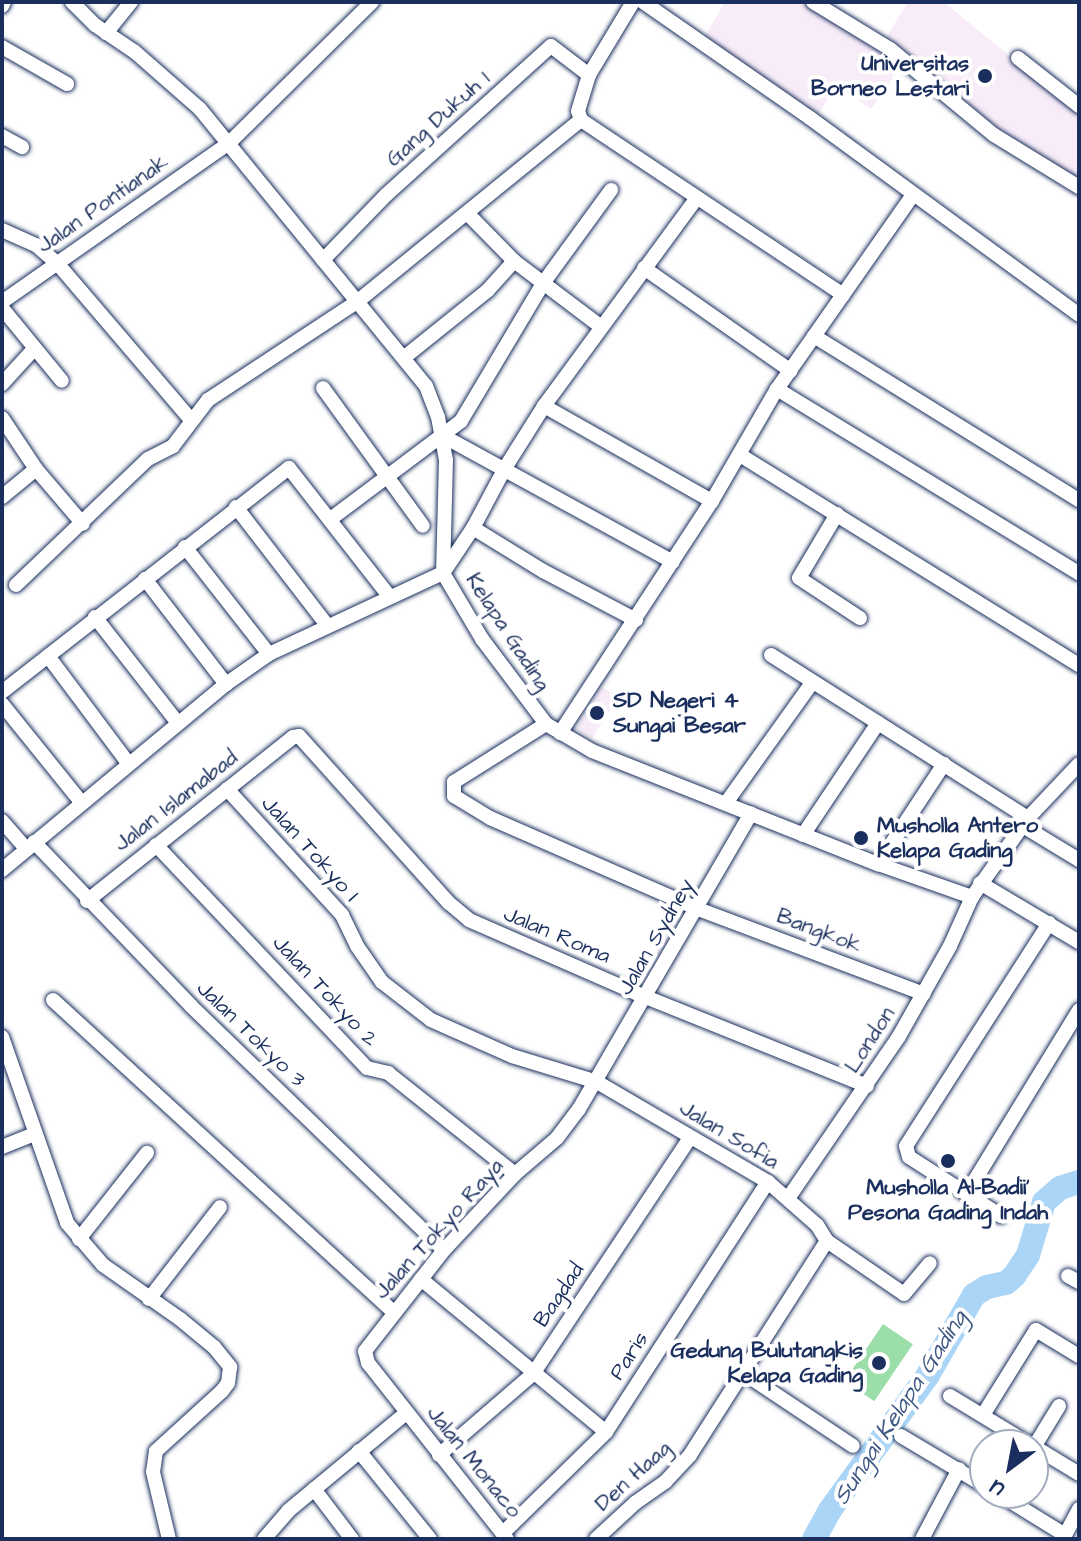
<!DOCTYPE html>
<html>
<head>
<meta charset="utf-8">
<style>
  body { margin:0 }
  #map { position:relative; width:1081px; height:1541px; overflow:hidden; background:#fff; font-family:"Architects Daughter",sans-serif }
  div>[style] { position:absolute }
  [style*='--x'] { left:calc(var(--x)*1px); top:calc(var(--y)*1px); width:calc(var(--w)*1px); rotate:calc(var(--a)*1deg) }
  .built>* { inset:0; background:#f7ecf8; transform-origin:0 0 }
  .green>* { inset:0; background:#9cdea9; transform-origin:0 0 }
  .river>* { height:24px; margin:-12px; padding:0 12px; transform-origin:12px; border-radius:12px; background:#abd5f6 }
  .roads { filter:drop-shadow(0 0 2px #1b2f5e) drop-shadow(0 0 2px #1b2f5e) }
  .minor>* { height:14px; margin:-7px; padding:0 7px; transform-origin:7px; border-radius:7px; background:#fff }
  .dots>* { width:22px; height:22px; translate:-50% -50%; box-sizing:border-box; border:4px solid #fff; border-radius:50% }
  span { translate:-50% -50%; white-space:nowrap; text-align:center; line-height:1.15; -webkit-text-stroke:8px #fff; paint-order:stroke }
  .poi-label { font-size:22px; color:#1b2f5e; font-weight:700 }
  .right { translate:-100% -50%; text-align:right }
  .left { translate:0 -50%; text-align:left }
  .street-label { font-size:22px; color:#1b2f5e }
  .water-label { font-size:24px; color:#3f5884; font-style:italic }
  .frame { position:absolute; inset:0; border:4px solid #1b2f5e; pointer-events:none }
  .north { position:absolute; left:969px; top:1429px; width:80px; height:80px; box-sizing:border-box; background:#fff; border:2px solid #a4acbf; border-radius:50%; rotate:212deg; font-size:22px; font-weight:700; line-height:32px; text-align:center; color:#1b2f5e }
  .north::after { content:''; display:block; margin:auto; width:28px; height:36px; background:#1b2f5e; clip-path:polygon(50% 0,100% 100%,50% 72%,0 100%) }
</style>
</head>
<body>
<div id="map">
  <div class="built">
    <div style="clip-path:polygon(725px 2px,800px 2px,880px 50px,900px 68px,871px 109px,836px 85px,817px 117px,704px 38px)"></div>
    <div style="clip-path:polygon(908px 2px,944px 2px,1079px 113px,1079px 180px,999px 129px,887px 36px)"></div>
    <div style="left:602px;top:687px;width:19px;height:49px;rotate:32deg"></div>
  </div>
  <div class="green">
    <div style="left:883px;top:1324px;width:36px;height:69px;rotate:34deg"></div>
  </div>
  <div class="river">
    <div style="--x:814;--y:1539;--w:33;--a:-61"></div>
    <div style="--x:830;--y:1510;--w:167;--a:-54"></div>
    <div style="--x:928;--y:1375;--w:92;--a:-60.1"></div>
    <div style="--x:974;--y:1295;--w:15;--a:-32"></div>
    <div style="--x:987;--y:1287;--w:19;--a:-12"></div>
    <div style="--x:1006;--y:1283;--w:11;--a:-41"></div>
    <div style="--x:1014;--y:1276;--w:25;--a:-56"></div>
    <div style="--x:1028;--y:1255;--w:55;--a:-73.2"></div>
    <div style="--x:1044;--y:1202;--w:21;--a:-41"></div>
    <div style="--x:1060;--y:1188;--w:20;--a:-18"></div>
  </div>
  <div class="roads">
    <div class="minor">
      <div style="--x:72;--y:2;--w:33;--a:45"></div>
      <div style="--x:95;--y:25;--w:48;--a:34"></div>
      <div style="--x:135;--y:52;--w:86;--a:41.2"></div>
      <div style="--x:200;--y:109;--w:357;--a:50.8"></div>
      <div style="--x:426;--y:386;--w:33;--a:69"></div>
      <div style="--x:438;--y:417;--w:44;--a:79.5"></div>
      <div style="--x:446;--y:460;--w:113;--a:91.5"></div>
      <div style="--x:443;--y:573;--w:77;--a:59.4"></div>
      <div style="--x:482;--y:639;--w:106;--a:53"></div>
      <div style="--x:546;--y:724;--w:53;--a:30.4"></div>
      <div style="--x:592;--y:751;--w:308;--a:21.6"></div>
      <div style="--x:878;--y:864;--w:100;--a:19.3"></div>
      <div style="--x:972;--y:897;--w:97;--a:-54.7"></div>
      <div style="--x:1028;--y:818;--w:74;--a:-46.6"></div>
      <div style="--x:643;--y:2;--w:203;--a:34.8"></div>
      <div style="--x:810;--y:118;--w:333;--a:36.2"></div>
      <div style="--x:813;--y:2;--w:90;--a:31.4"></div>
      <div style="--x:890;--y:49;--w:135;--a:39.6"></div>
      <div style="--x:994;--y:135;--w:100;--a:31.5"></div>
      <div style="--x:2;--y:6;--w:4;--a:-63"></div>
      <div style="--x:106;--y:33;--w:40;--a:-51"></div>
      <div style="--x:2;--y:47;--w:75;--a:29.6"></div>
      <div style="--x:1018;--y:58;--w:78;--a:38.2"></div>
      <div style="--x:581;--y:120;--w:315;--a:33.7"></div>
      <div style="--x:2;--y:136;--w:23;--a:29"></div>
      <div style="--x:468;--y:214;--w:66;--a:45.6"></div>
      <div style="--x:514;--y:261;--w:108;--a:37.1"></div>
      <div style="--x:2;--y:230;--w:37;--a:24"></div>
      <div style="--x:36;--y:245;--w:28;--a:41"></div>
      <div style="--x:57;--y:263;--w:206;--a:49.5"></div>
      <div style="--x:323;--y:260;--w:91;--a:-45.9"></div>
      <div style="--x:386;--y:195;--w:222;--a:-42.1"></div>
      <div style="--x:551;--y:46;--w:48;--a:37.3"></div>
      <div style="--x:644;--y:268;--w:179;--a:35"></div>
      <div style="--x:2;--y:302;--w:277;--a:-35"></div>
      <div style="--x:229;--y:143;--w:201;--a:-44.6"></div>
      <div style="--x:2;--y:308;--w:94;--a:50.6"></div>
      <div style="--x:814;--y:336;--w:312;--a:31.8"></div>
      <div style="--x:406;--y:356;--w:105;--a:-38.8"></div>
      <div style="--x:488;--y:290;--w:39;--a:-48"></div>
      <div style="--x:2;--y:384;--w:47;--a:-47.6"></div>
      <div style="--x:323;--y:388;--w:170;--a:54.1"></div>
      <div style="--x:777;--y:389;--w:354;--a:31.4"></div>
      <div style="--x:544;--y:406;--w:193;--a:29.5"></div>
      <div style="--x:2;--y:418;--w:61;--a:56.3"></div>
      <div style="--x:36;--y:469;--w:72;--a:49.5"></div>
      <div style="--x:443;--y:436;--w:262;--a:28.7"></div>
      <div style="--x:740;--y:455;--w:399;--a:31.8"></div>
      <div style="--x:2;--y:497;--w:44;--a:-39.5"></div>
      <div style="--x:236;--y:507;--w:149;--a:52.4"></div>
      <div style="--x:837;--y:514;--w:74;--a:120.7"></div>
      <div style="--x:799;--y:578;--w:73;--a:33.3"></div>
      <div style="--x:332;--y:518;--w:161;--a:-36.9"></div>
      <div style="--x:461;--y:421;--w:162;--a:-59.2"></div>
      <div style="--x:544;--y:282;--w:114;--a:-53.9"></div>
      <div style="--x:185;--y:547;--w:136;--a:51.9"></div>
      <div style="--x:145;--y:579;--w:133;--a:52.4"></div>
      <div style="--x:16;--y:585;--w:182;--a:-43.7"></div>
      <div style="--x:148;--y:459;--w:28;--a:-27"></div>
      <div style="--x:173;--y:446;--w:58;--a:-52.7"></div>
      <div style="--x:208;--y:400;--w:180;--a:-33.4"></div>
      <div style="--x:358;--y:301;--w:287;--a:-39.1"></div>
      <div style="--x:581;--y:120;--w:9;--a:-108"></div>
      <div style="--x:578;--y:111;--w:38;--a:-73"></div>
      <div style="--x:589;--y:75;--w:85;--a:-58.9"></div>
      <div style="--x:95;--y:617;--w:133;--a:52"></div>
      <div style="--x:636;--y:620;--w:105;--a:-152.2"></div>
      <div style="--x:543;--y:571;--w:82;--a:-148.4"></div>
      <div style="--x:473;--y:528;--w:68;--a:-61.9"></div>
      <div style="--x:505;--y:468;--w:73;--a:-57.8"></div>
      <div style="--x:544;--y:406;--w:258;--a:-53.7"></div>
      <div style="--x:771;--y:655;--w:304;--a:32.4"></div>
      <div style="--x:48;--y:656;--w:134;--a:53.2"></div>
      <div style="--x:2;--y:692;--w:364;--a:-38"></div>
      <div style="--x:289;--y:468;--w:162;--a:52"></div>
      <div style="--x:2;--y:704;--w:126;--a:51.1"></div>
      <div style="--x:546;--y:724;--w:109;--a:147.8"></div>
      <div style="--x:454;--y:782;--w:14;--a:90"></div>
      <div style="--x:454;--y:796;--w:42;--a:31.4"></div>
      <div style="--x:490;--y:818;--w:227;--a:23.6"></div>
      <div style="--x:698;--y:909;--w:241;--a:20.6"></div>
      <div style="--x:560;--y:733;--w:277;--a:-56.8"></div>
      <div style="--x:712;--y:501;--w:129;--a:-59.9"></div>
      <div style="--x:777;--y:389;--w:237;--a:-55"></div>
      <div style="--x:227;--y:789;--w:171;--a:47.6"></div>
      <div style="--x:342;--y:915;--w:34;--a:64"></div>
      <div style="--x:357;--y:946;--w:44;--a:55.2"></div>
      <div style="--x:382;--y:982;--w:62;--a:37.8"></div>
      <div style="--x:431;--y:1020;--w:89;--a:24"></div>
      <div style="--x:512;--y:1056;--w:89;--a:17"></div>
      <div style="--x:597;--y:1082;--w:198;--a:30.3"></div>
      <div style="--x:768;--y:1182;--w:65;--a:41.3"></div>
      <div style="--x:817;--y:1225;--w:19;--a:58"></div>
      <div style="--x:827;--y:1241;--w:93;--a:34.5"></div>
      <div style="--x:904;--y:1294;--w:40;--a:-50"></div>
      <div style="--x:726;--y:803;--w:148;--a:-54.4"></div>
      <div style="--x:2;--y:821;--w:37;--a:49"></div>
      <div style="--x:1023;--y:826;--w:66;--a:31.3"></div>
      <div style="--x:803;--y:835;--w:135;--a:-56.2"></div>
      <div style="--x:34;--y:842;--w:227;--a:46.2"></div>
      <div style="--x:191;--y:1006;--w:351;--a:44"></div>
      <div style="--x:156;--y:845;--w:307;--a:46.6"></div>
      <div style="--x:367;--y:1068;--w:22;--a:13"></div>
      <div style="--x:388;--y:1073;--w:162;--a:38.5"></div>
      <div style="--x:878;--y:864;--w:120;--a:-56.6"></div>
      <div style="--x:2;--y:870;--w:291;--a:-39.7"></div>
      <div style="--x:226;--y:684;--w:52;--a:-34.9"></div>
      <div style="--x:269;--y:654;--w:192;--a:-25"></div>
      <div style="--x:443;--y:573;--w:54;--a:-56.3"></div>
      <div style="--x:980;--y:883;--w:115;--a:30.8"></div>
      <div style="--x:87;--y:901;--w:263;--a:-38.5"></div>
      <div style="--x:293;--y:737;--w:6;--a:-9"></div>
      <div style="--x:299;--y:736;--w:224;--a:48.1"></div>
      <div style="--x:449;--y:903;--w:26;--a:40"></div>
      <div style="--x:469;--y:920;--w:182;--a:23.6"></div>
      <div style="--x:636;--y:993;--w:249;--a:21.9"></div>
      <div style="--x:53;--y:1000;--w:462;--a:42.5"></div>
      <div style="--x:2;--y:1037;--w:197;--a:70.7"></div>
      <div style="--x:67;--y:1223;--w:55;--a:49.4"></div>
      <div style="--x:103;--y:1265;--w:94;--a:35"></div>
      <div style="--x:180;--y:1319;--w:44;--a:39.5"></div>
      <div style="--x:214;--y:1347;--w:26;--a:51"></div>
      <div style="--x:230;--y:1367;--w:16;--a:97"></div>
      <div style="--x:228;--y:1383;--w:10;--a:127"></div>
      <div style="--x:222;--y:1391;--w:89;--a:137.7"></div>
      <div style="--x:156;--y:1451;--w:21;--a:98"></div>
      <div style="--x:153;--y:1472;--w:69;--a:76.6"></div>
      <div style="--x:2;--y:1147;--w:35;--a:-22"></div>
      <div style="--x:967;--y:1193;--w:215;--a:-58.5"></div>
      <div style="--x:789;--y:1197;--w:193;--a:-55.6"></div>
      <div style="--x:898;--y:1038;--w:106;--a:-60.5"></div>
      <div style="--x:950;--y:946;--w:54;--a:-65.8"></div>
      <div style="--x:1001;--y:1216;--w:109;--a:-147.3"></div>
      <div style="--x:909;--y:1157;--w:11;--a:-105"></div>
      <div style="--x:906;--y:1146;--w:265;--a:-57.3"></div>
      <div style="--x:79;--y:1239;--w:110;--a:-51.7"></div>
      <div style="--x:1068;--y:1276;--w:13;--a:29"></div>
      <div style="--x:421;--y:1279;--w:240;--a:39.6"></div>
      <div style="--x:149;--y:1299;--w:116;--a:-52.3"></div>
      <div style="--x:742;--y:1372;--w:133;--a:33.7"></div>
      <div style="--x:950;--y:1396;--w:95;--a:31.2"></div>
      <div style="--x:983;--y:1415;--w:100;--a:-58.1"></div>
      <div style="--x:1036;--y:1330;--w:50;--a:31.2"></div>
      <div style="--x:901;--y:1436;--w:98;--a:30.8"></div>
      <div style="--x:1033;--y:1446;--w:54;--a:31.3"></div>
      <div style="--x:1034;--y:1447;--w:48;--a:-58.6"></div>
      <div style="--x:359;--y:1451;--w:113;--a:51.1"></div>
      <div style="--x:439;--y:1455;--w:124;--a:-40.8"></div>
      <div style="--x:533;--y:1374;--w:283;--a:-56.4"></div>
      <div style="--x:314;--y:1489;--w:63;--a:52.8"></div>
      <div style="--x:997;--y:1493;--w:80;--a:31.7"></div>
      <div style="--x:503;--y:1533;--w:144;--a:-44.4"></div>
      <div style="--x:606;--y:1432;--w:298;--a:-57.1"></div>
      <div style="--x:264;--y:1539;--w:37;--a:-49"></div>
      <div style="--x:288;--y:1511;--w:153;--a:-39.7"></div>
      <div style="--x:507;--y:1539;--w:224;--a:-128.3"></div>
      <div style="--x:368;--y:1363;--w:12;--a:-104"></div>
      <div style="--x:365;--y:1351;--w:128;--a:-52"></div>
      <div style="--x:444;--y:1250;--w:104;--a:-46.9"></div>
      <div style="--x:515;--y:1174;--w:55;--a:-40.6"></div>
      <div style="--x:557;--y:1138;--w:36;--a:-53"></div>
      <div style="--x:579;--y:1109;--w:342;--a:-59.8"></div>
      <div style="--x:596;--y:1539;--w:53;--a:-42.7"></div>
      <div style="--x:635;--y:1503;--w:37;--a:-35"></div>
      <div style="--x:665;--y:1482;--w:37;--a:-47"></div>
      <div style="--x:690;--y:1455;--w:254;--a:-57.4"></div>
      <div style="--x:922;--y:1539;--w:79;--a:-62.1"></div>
      <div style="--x:1063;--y:1539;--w:34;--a:-62"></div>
    </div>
  </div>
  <div class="dots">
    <div style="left:985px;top:76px;background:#1b2f5e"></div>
    <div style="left:597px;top:713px;background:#1b2f5e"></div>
    <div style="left:861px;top:838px;background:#1b2f5e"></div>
    <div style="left:948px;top:1161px;background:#1b2f5e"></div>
    <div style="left:879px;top:1363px;background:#1b2f5e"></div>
  </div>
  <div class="poi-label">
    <span class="right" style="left:969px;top:76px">Universitas<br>Borneo Lestari</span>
    <span class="left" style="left:613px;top:713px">SD Negeri 4<br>Sungai Besar</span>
    <span class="left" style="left:877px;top:838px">Musholla Antero<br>Kelapa Gading</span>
    <span style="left:948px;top:1200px">Musholla Al-Badii'<br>Pesona Gading Indah</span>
    <span class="right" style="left:863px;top:1363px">Gedung Bulutangkis<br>Kelapa Gading</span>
  </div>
  <div class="street-label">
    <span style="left:438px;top:119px;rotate:-42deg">Gang Dukuh 1</span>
    <span style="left:103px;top:204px;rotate:-35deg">Jalan Pontianak</span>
    <span style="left:508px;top:632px;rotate:57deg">Kelapa Gading</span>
    <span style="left:176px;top:801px;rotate:-38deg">Jalan Islamabad</span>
    <span style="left:310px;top:849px;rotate:48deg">Jalan Tokyo I</span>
    <span style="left:819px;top:931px;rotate:21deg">Bangkok</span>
    <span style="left:557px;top:935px;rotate:23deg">Jalan Roma</span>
    <span style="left:656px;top:937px;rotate:-60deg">Jalan Sydney</span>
    <span style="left:325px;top:991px;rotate:47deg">Jalan Tokyo 2</span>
    <span style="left:251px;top:1034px;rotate:44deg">Jalan Tokyo 3</span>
    <span style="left:870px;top:1040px;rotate:-57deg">London</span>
    <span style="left:729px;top:1135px;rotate:31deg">Jalan Sofia</span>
    <span style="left:439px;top:1229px;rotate:-48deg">Jalan Tokyo Raya</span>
    <span style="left:559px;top:1295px;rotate:-56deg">Bagdad</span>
    <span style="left:629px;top:1356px;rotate:-57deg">Paris</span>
    <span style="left:474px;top:1462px;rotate:51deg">Jalan Monaco</span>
    <span style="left:633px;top:1476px;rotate:-42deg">Den Haag</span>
  </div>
  <div class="water-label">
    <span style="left:901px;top:1408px;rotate:-57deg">Sungai Kelapa Gading</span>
  </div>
  <div class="frame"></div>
  <div class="north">U</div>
</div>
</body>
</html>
